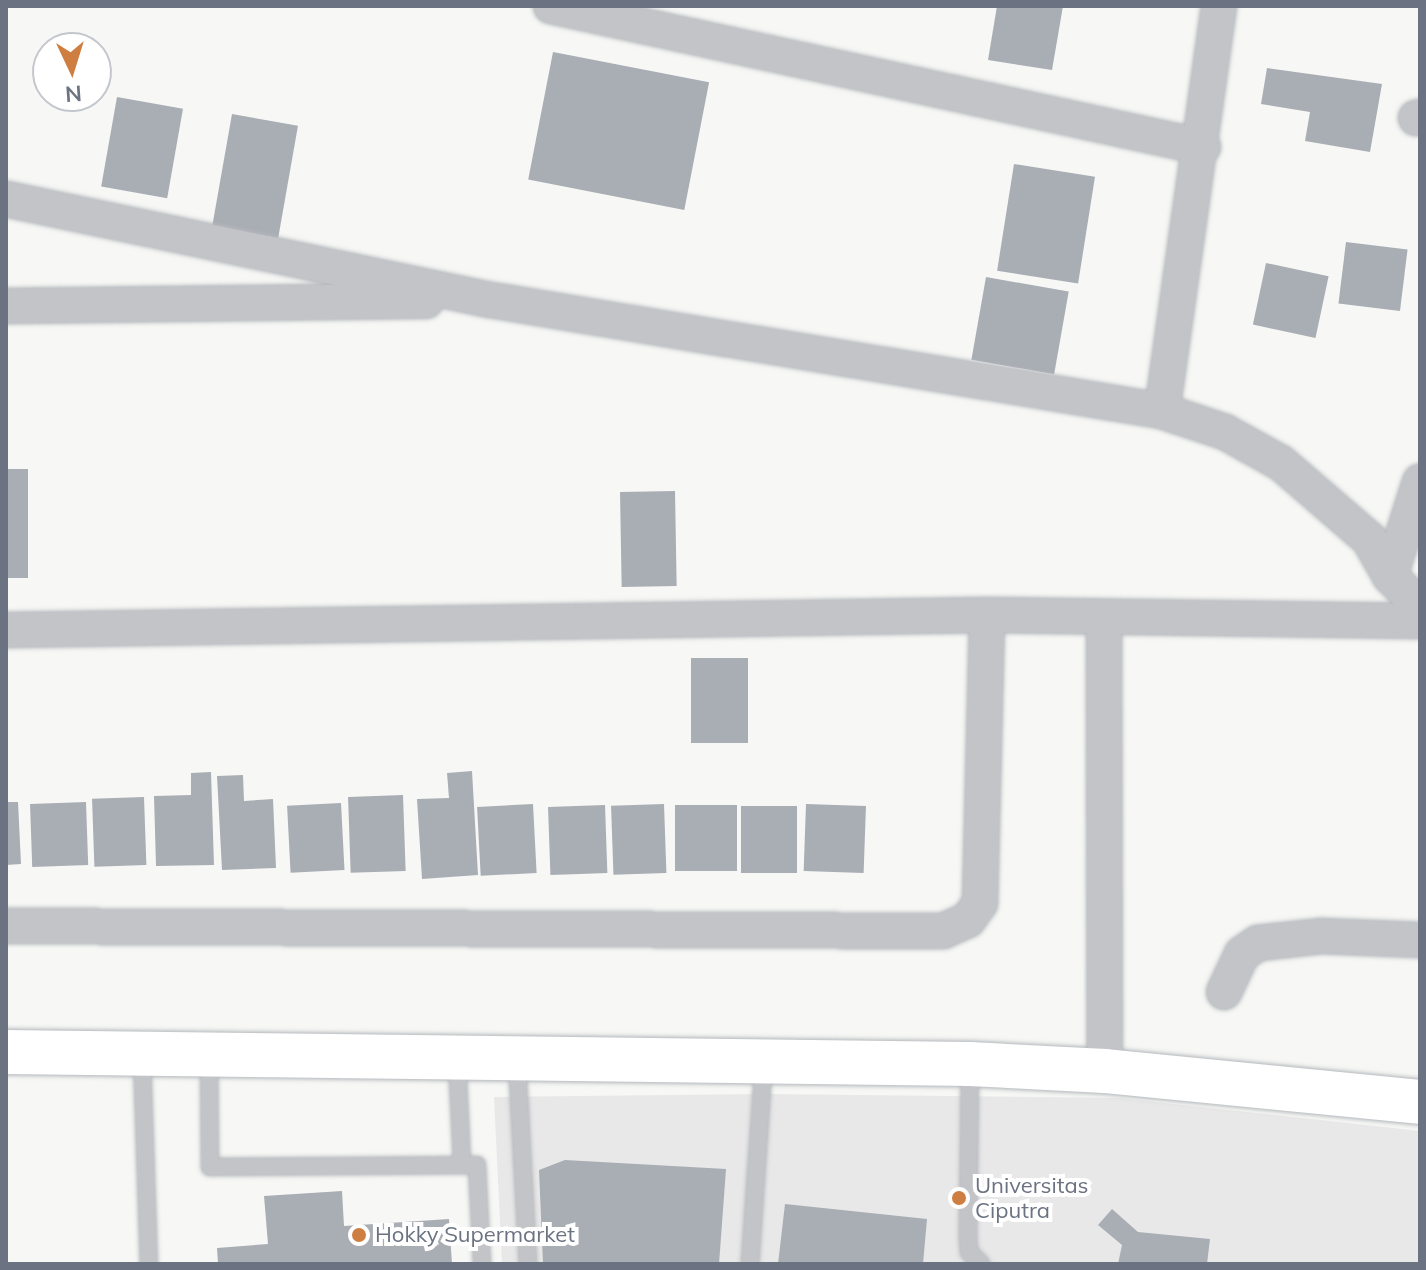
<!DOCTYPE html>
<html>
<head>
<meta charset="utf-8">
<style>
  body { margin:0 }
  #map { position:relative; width:1426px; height:1270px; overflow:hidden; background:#f7f8f5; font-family:Mulish,sans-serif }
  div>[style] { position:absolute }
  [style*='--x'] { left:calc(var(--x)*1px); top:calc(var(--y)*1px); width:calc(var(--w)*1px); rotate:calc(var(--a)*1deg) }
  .built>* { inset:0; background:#e8e8e8 }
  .building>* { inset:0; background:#a9adb4; transform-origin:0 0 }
  .roads { filter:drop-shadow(0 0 2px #b5b8bd) drop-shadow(0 0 2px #b5b8bd) }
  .lane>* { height:16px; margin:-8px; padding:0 8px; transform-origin:8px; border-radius:8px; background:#c2c4c8 }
  .street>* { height:34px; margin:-17px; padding:0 17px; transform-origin:17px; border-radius:17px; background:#c2c4c8 }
  .secondary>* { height:44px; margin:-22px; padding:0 22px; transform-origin:22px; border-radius:22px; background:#fff }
  .dots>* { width:22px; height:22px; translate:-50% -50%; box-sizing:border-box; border:4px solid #fff; border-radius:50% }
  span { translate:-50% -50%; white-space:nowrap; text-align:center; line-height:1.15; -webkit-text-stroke:8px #fff; paint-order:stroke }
  .poi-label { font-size:22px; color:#6b7382 }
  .left { translate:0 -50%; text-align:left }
  .frame { position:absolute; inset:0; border:8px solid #6b7382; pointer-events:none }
  .north { position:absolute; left:32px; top:32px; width:80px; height:80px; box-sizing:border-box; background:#fff; border:2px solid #c4c7cd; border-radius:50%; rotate:176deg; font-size:22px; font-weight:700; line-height:32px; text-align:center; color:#6b7382 }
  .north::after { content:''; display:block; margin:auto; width:28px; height:36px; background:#cd7e40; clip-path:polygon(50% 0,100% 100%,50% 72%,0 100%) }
</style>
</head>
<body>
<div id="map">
  <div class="built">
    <div style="clip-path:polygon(766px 1094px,1119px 1098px,1420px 1131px,1420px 1264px,502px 1264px,494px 1097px)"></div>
  </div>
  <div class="building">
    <div style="clip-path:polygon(997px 6px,1063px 6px,1052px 70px,988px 60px)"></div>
    <div style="left:553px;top:52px;width:159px;height:130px;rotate:11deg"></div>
    <div style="clip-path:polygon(1267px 68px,1382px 84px,1370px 152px,1305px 141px,1310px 112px,1261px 104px)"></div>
    <div style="left:117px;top:97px;width:67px;height:91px;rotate:10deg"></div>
    <div style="left:232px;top:114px;width:67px;height:114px;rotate:10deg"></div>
    <div style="left:1014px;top:164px;width:82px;height:108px;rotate:9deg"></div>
    <div style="left:1346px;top:242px;width:62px;height:62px;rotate:7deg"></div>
    <div style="left:1266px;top:263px;width:64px;height:63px;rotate:12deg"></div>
    <div style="left:986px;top:277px;width:84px;height:84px;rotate:10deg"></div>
    <div style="left:6px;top:469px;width:22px;height:109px"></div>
    <div style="left:675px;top:491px;width:95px;height:55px;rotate:89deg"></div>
    <div style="left:691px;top:658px;width:57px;height:85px"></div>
    <div style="clip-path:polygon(472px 771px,478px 875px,422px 879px,417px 799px,449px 798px,447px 773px)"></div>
    <div style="clip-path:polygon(211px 772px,214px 865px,156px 866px,154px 796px,191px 795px,191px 773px)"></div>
    <div style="clip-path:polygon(243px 775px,244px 801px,273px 799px,276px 868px,222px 870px,217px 776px)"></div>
    <div style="left:403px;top:795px;width:76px;height:55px;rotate:88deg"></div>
    <div style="left:144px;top:797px;width:68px;height:52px;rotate:88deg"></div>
    <div style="clip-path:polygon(6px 802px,18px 802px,21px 864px,6px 865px)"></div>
    <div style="left:86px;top:802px;width:63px;height:56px;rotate:88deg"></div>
    <div style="left:341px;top:803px;width:67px;height:54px;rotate:87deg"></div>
    <div style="left:533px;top:804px;width:69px;height:56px;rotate:87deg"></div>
    <div style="left:664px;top:804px;width:69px;height:53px;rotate:88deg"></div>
    <div style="left:806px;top:804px;width:60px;height:67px;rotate:2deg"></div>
    <div style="left:605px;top:805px;width:68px;height:57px;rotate:88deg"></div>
    <div style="left:675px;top:805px;width:62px;height:66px"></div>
    <div style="left:741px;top:806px;width:56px;height:67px"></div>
    <div style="clip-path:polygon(565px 1160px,726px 1169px,719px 1264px,543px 1264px,539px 1170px)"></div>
    <div style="clip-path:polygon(342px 1191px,344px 1226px,449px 1219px,452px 1264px,218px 1264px,217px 1248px,268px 1244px,264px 1196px)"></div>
    <div style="clip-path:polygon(785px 1204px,927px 1219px,923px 1264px,778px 1264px)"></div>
    <div style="clip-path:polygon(1112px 1209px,1138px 1232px,1210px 1239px,1207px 1264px,1118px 1264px,1122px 1245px,1098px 1225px)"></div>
  </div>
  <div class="roads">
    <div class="lane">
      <div style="--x:142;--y:1057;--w:207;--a:88.1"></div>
      <div style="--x:209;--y:1057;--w:110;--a:89.5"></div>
      <div style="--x:210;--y:1167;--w:267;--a:-0.4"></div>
      <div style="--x:477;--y:1165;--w:99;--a:87.1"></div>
      <div style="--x:457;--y:1060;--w:104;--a:87.2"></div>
      <div style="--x:517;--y:1061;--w:203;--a:86.9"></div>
      <div style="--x:970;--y:1066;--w:172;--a:90.7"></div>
      <div style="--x:968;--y:1238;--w:14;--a:86"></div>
      <div style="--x:969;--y:1252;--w:17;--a:45"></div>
      <div style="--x:750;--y:1264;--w:203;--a:-86.1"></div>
    </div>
    <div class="street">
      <div style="--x:551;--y:6;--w:667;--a:12.2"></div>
      <div style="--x:1219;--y:6;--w:409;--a:98"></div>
      <div style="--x:1162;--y:411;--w:66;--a:18.4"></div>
      <div style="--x:1225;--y:432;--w:64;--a:29"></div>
      <div style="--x:1281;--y:463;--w:116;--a:40.8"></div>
      <div style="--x:1369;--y:539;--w:43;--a:60.4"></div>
      <div style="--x:1390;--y:576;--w:42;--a:45"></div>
      <div style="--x:1416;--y:118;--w:4;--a:-14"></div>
      <div style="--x:6;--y:199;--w:495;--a:11.8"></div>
      <div style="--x:491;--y:300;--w:680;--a:9.39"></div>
      <div style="--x:6;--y:306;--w:420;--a:-0.7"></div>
      <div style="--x:1390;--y:576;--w:99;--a:-72.3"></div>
      <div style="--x:1104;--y:617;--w:454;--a:89.9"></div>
      <div style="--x:6;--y:630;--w:981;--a:-0.88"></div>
      <div style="--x:987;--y:615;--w:433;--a:0.8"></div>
      <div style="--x:6;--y:926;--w:937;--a:0.31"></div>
      <div style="--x:943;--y:931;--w:27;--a:-24"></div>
      <div style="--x:968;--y:920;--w:21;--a:-55"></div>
      <div style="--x:980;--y:903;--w:288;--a:-88.6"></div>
      <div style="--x:1224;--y:992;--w:42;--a:-64.7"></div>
      <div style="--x:1242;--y:954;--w:19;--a:-35"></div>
      <div style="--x:1258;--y:943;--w:63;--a:-6.3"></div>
      <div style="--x:1321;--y:936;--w:99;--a:2.3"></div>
    </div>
    <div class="secondary">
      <div style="--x:6;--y:1052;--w:964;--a:0.71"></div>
      <div style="--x:970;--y:1064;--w:135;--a:3"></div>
      <div style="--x:1105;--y:1071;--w:317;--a:5.6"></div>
    </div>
  </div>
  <div class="dots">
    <div style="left:959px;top:1198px;background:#cd7e40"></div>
    <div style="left:359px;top:1235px;background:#cd7e40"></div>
  </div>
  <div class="poi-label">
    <span class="left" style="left:975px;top:1198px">Universitas<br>Ciputra</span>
    <span class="left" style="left:375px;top:1235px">Hokky Supermarket</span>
  </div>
  <div class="frame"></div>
  <div class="north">N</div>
</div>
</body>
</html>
